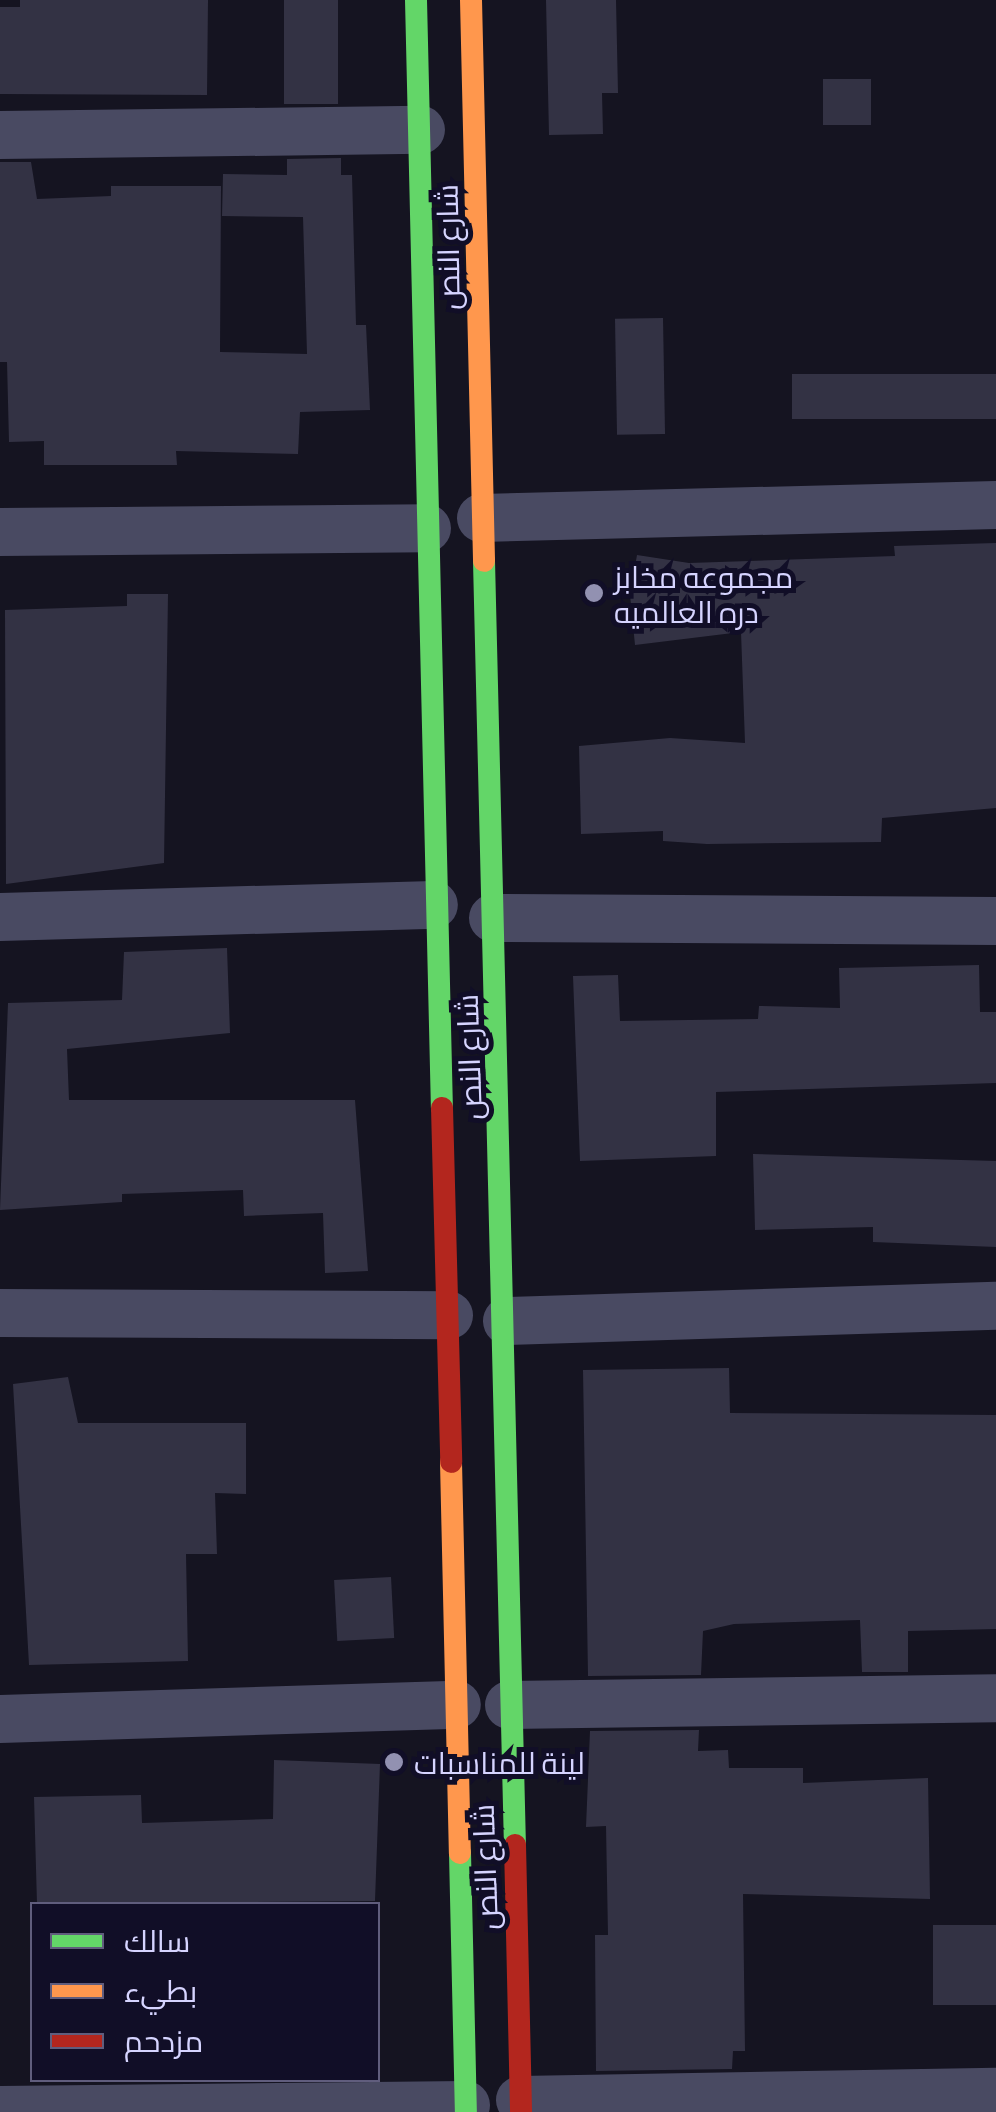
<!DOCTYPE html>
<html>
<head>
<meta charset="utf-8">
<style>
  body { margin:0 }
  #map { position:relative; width:996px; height:2112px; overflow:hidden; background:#151421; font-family:Barlow,Cairo,sans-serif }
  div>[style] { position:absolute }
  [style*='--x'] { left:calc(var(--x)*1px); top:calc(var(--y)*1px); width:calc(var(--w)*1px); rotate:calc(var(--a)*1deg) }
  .building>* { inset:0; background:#333244; transform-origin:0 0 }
  .street>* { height:48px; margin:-24px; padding:0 24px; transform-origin:24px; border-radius:24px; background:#494a62 }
  .fast>* { height:22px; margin:-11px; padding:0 11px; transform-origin:11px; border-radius:11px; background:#63d668 }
  .slow>* { height:22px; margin:-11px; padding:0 11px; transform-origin:11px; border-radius:11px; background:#ff974d }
  .jam>* { height:22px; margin:-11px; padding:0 11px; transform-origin:11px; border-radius:11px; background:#b3261e }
  .dots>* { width:28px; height:28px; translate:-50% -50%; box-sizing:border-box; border:5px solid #110e27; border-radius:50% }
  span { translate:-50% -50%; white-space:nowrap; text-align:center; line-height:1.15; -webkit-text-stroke:10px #110e27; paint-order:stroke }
  .street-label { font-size:30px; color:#d6d4ff }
  .poi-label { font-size:30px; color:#d6d4ff }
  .left { translate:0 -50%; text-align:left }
  .legend { position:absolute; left:30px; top:1902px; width:350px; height:180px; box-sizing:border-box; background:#110e27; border:2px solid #605d7d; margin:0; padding:12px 18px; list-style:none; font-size:30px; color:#d6d4ff }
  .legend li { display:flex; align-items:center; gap:20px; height:50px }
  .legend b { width:50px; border:2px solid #605d7d }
</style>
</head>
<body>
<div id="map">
  <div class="building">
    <div style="clip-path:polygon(20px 0,208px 0,207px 95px,0 94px,0 7px,20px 7px)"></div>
    <div style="left:284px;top:0;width:54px;height:104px"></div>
    <div style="clip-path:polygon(546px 0,616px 0,618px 93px,602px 93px,603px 134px,549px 135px)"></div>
    <div style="left:823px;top:79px;width:48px;height:46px"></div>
    <div style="clip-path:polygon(341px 158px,341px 175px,352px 175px,356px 325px,366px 325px,370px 410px,300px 412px,298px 454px,176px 451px,177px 465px,44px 465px,44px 441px,9px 442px,7px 362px,0 362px,0 162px,31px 162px,37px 199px,111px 196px,111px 186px,221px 186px,220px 352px,307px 354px,303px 217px,222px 216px,223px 174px,287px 175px,287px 159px)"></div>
    <div style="left:663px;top:318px;width:116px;height:48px;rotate:89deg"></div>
    <div style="left:996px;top:374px;width:45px;height:204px;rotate:90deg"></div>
    <div style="clip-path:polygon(996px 543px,996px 808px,882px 818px,881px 842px,707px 844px,663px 841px,663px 831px,581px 834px,579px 746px,670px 738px,745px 743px,741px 632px,635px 645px,630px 595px,637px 555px,689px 563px,895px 556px,894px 546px)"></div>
    <div style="clip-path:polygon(127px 594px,168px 594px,164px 863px,6px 884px,5px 610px,127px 606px)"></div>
    <div style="clip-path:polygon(227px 948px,230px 1033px,67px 1049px,69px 1100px,355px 1100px,368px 1271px,325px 1273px,323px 1213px,244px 1216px,243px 1190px,122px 1194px,122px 1202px,0 1210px,8px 1003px,122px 1000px,124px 952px)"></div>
    <div style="clip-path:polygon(979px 965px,980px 1012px,996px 1012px,996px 1083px,716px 1092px,716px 1156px,580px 1161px,573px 976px,618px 975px,620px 1021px,758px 1019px,759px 1006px,840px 1008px,839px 968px)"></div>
    <div style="clip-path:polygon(753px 1154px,996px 1161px,996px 1247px,873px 1242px,873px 1227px,755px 1230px)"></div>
    <div style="clip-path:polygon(729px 1368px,730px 1413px,996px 1415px,996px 1629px,908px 1631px,908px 1672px,862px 1672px,860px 1620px,734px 1624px,703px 1631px,701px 1675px,588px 1676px,583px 1370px)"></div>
    <div style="clip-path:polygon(68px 1377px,78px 1423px,246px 1423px,246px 1494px,215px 1493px,217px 1554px,186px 1554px,188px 1661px,29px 1665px,13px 1384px)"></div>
    <div style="left:391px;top:1577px;width:61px;height:57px;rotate:87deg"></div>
    <div style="clip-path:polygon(699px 1730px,698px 1751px,728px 1750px,729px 1768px,803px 1768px,803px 1783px,928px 1778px,930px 1899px,743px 1894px,745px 2051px,733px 2051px,732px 2069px,596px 2071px,595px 1935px,608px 1935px,606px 1826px,586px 1827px,590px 1731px)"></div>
    <div style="clip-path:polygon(274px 1760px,380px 1764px,375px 1901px,37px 1904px,34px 1797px,141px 1795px,142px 1823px,273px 1819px)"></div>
    <div style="left:996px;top:1925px;width:80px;height:63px;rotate:90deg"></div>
  </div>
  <div class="street">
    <div style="--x:0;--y:135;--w:421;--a:-0.7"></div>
    <div style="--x:481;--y:518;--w:515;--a:-1.45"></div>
    <div style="--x:0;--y:532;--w:427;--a:-0.5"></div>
    <div style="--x:0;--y:917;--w:434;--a:-1.6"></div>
    <div style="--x:493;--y:918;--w:503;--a:0.34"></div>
    <div style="--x:0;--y:1313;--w:449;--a:0.3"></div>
    <div style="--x:507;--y:1321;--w:489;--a:-1.8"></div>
    <div style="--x:509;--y:1705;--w:487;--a:-0.8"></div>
    <div style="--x:0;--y:1719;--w:457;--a:-1.8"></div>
    <div style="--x:520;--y:2100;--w:476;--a:-1"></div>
    <div style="--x:0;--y:2110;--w:466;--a:-0.6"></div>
  </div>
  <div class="fast">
    <div style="--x:416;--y:0;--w:1108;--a:88.66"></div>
    <div style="--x:484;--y:561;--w:1284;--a:88.62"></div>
    <div style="--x:460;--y:1853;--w:259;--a:88.7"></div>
  </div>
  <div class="slow">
    <div style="--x:471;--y:0;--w:561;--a:88.67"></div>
    <div style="--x:451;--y:1462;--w:391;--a:88.7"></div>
  </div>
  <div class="jam">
    <div style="--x:442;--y:1108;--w:354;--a:88.5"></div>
    <div style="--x:515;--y:1845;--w:267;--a:88.7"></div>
  </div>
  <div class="dots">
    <div style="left:594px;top:593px;background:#9291b1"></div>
    <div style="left:394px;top:1762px;background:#9291b1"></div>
  </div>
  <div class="street-label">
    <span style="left:447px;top:247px;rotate:-91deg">شارع النص</span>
    <span style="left:468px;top:1057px;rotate:-92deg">شارع النص</span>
    <span style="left:484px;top:1867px;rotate:-92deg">شارع النص</span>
  </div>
  <div class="poi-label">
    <span class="left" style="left:614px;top:593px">مجموعه مخابز<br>دره العالميه</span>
    <span class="left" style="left:414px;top:1762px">لينة للمناسبات</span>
  </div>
  <ul class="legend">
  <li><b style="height:12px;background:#63d668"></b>سالك</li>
  <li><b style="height:12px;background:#ff974d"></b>بطيء</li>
  <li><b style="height:12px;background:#b3261e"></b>مزدحم</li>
  </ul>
</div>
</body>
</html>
